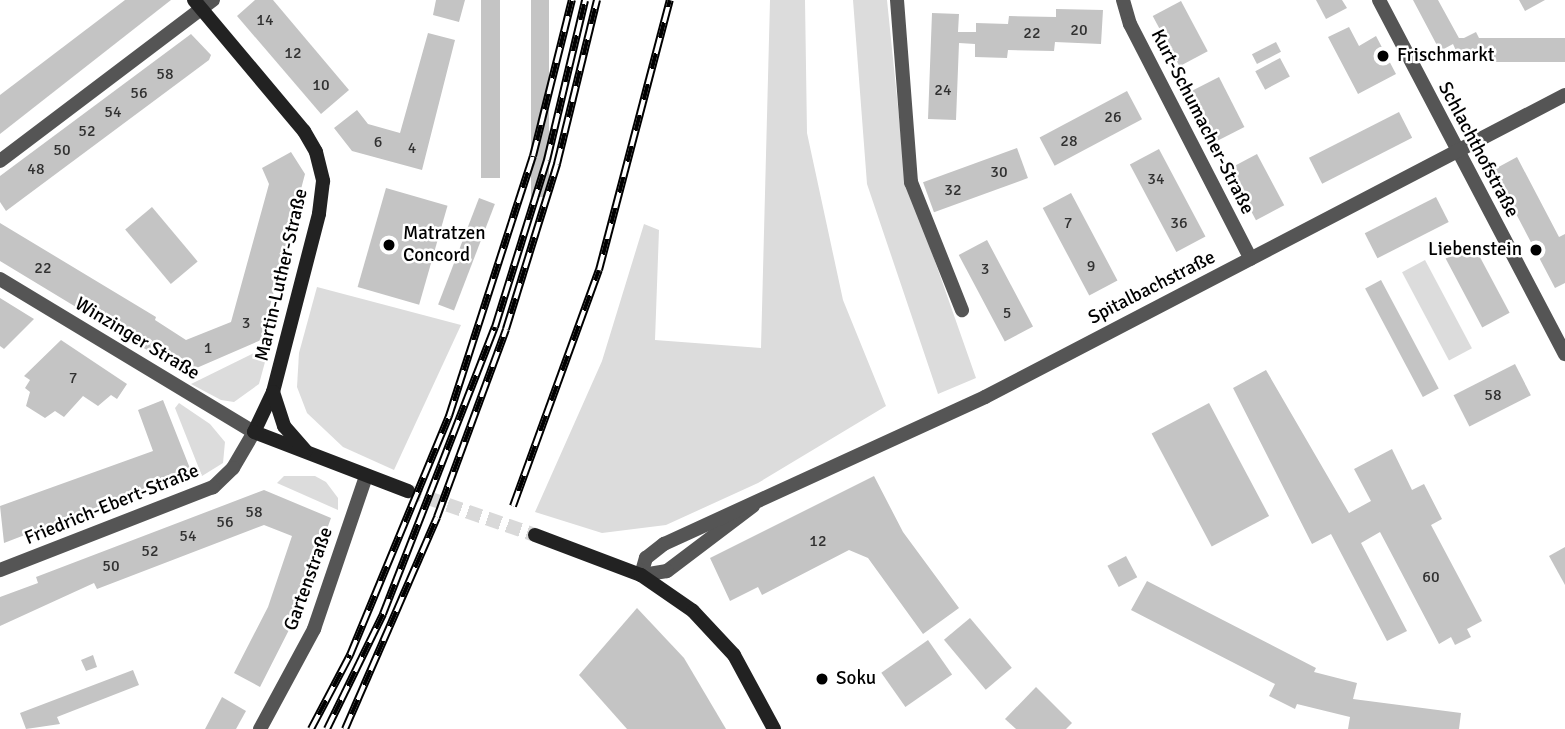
<!DOCTYPE html>
<html>
<head>
<meta charset="utf-8">
<style>
  body { margin:0 }
  #map { position:relative; width:1565px; height:729px; overflow:hidden; background:#fff; font-family:Signika,sans-serif }
  div>[style] { position:absolute }
  [style*='--x'] { left:calc(var(--x)*1px); top:calc(var(--y)*1px); width:calc(var(--w)*1px); rotate:calc(var(--a)*1deg) }
  .green>* { inset:0; background:#dcdcdc; transform-origin:0 0 }
  .building>* { inset:0; background:#c4c4c4; transform-origin:0 0 }
  .secondary-tunnel>* { height:14px; margin-top:-7px; transform-origin:0; background:repeating-linear-gradient(90deg,#d9d9d9 0 14px,transparent 0 21px) }
  .street>* { height:14px; margin:-7px; padding:0 7px; transform-origin:7px; border-radius:7px; background:#555 }
  .secondary>* { height:14px; margin:-7px; padding:0 7px; transform-origin:7px; border-radius:7px; background:#222 }
  .rail>* { height:8px; margin-top:-4px; transform-origin:0; background:repeating-linear-gradient(90deg,#fff 0 16px,#000 0 32px); box-sizing:border-box; border-block:2px solid #000 }
  .dots>* { width:19px; height:19px; translate:-50% -50%; box-sizing:border-box; border:4px solid #fff; border-radius:50% }
  span { translate:-50% -50%; white-space:nowrap; text-align:center; line-height:1.15; -webkit-text-stroke:5px #fff; paint-order:stroke }
  .number-label { font-size:16px; color:#313131 }
  .number-label span { -webkit-text-stroke-width:0 }
  .poi-label { font-size:19px; color:#000 }
  .left { translate:0 -50%; text-align:left }
  .right { translate:-100% -50%; text-align:right }
  .street-label { font-size:19px; color:#000 }
</style>
</head>
<body>
<div id="map">
  <div class="green">
    <div style="clip-path:polygon(770px 0,805px 0,807px 133px,843px 300px,886px 406px,758px 483px,666px 525px,602px 533px,535px 512px,602px 361px,644px 224px,659px 230px,655px 340px,761px 348px)"></div>
    <div style="clip-path:polygon(853px 0,887px 0,905px 176px,976px 378px,938px 394px,867px 184px)"></div>
    <div style="left:1425px;top:260px;width:100px;height:26px;rotate:62deg"></div>
    <div style="clip-path:polygon(317px 287px,461px 325px,394px 470px,343px 447px,307px 413px,297px 387px,299px 353px)"></div>
    <div style="clip-path:polygon(260px 350px,268px 351px,259px 384px,234px 402px,221px 400px,191px 384px)"></div>
    <div style="clip-path:polygon(179px 403px,210px 424px,225px 442px,223px 463px,202px 476px,175px 408px)"></div>
    <div style="clip-path:polygon(284px 476px,315px 476px,326px 482px,338px 498px,338px 510px,277px 483px)"></div>
  </div>
  <div class="building">
    <div style="clip-path:polygon(125px 0,171px 0,0 134px,0 95px)"></div>
    <div style="clip-path:polygon(255px 0,273px 0,349px 90px,321px 114px,237px 16px)"></div>
    <div style="clip-path:polygon(436px 0,465px 0,459px 22px,433px 15px)"></div>
    <div style="left:481px;top:0;width:19px;height:178px"></div>
    <div style="left:531px;top:0;width:18px;height:197px"></div>
    <div style="clip-path:polygon(1316px 0,1342px 0,1347px 8px,1326px 19px)"></div>
    <div style="clip-path:polygon(1413px 0,1438px 0,1460px 40px,1476px 32px,1480px 40px,1457px 53px,1453px 44px,1440px 51px)"></div>
    <div style="clip-path:polygon(1519px 0,1545px 0,1525px 11px)"></div>
    <div style="left:1181px;top:1px;width:57px;height:32px;rotate:62deg"></div>
    <div style="clip-path:polygon(1056px 9px,1103px 10px,1101px 44px,1055px 42px,1054px 51px,1008px 50px,1007px 58px,975px 57px,975px 44px,959px 43px,956px 120px,928px 119px,932px 13px,959px 14px,958px 32px,976px 32px,976px 23px,1008px 24px,1009px 16px,1056px 17px)"></div>
    <div style="clip-path:polygon(1349px 27px,1359px 46px,1376px 36px,1396px 74px,1358px 94px,1328px 37px)"></div>
    <div style="clip-path:polygon(428px 33px,455px 40px,422px 170px,352px 151px,334px 128px,357px 110px,368px 124px,400px 133px)"></div>
    <div style="clip-path:polygon(191px 34px,211px 55px,209px 60px,6px 211px,0 202px,0 176px)"></div>
    <div style="left:1565px;top:38px;width:24px;height:107px;rotate:90deg"></div>
    <div style="left:1276px;top:42px;width:11px;height:27px;rotate:63deg"></div>
    <div style="left:1280px;top:58px;width:21px;height:28px;rotate:62deg"></div>
    <div style="left:1219px;top:77px;width:56px;height:33px;rotate:63deg"></div>
    <div style="left:1127px;top:91px;width:32px;height:99px;rotate:62deg"></div>
    <div style="left:1399px;top:112px;width:29px;height:101px;rotate:63deg"></div>
    <div style="left:1017px;top:148px;width:32px;height:100px;rotate:70deg"></div>
    <div style="left:1159px;top:149px;width:99px;height:33px;rotate:62deg"></div>
    <div style="clip-path:polygon(291px 152px,305px 174px,261px 340px,185px 373px,0 261px,0 223px,156px 317px,155px 320px,186px 340px,231px 322px,269px 184px,262px 168px)"></div>
    <div style="left:1257px;top:154px;width:58px;height:32px;rotate:62deg"></div>
    <div style="clip-path:polygon(1517px 157px,1559px 237px,1565px 234px,1565px 283px,1555px 288px,1493px 170px)"></div>
    <div style="left:386px;top:188px;width:64px;height:103px;rotate:16deg"></div>
    <div style="left:1071px;top:193px;width:99px;height:32px;rotate:62deg"></div>
    <div style="left:1436px;top:197px;width:28px;height:80px;rotate:63deg"></div>
    <div style="left:479px;top:198px;width:17px;height:114px;rotate:21deg"></div>
    <div style="left:152px;top:207px;width:71px;height:35px;rotate:50deg"></div>
    <div style="left:987px;top:240px;width:98px;height:32px;rotate:62deg"></div>
    <div style="left:1473px;top:244px;width:78px;height:31px;rotate:62deg"></div>
    <div style="left:1381px;top:280px;width:123px;height:18px;rotate:62deg"></div>
    <div style="clip-path:polygon(0 298px,34px 319px,4px 349px,0 346px)"></div>
    <div style="clip-path:polygon(61px 340px,127px 384px,117px 399px,111px 395px,98px 406px,83px 396px,64px 417px,55px 411px,45px 418px,26px 406px,30px 392px,25px 388px,30px 380px,24px 376px)"></div>
    <div style="left:1515px;top:364px;width:35px;height:69px;rotate:63deg"></div>
    <div style="clip-path:polygon(1266px 370px,1349px 513px,1371px 501px,1354px 469px,1392px 449px,1412px 490px,1424px 484px,1442px 519px,1431px 525px,1482px 621px,1467px 629px,1471px 637px,1455px 645px,1451px 637px,1439px 644px,1380px 532px,1361px 543px,1407px 631px,1387px 641px,1331px 534px,1312px 544px,1233px 388px)"></div>
    <div style="clip-path:polygon(163px 400px,191px 471px,4px 543px,0 506px,153px 451px,138px 410px)"></div>
    <div style="left:1209px;top:403px;width:128px;height:65px;rotate:62deg"></div>
    <div style="clip-path:polygon(874px 476px,903px 532px,959px 608px,923px 634px,868px 558px,849px 550px,762px 595px,758px 587px,730px 601px,710px 558px)"></div>
    <div style="clip-path:polygon(264px 490px,331px 518px,294px 620px,260px 687px,234px 673px,268px 607px,292px 536px,264px 525px,97px 589px,94px 583px,0 626px,0 597px,38px 583px,36px 577px)"></div>
    <div style="clip-path:polygon(1565px 547px,1565px 585px,1549px 556px)"></div>
    <div style="left:1126px;top:556px;width:24px;height:21px;rotate:62deg"></div>
    <div style="clip-path:polygon(1147px 581px,1316px 668px,1314px 672px,1357px 683px,1353px 699px,1461px 713px,1459px 729px,1348px 729px,1350px 717px,1297px 704px,1295px 709px,1269px 696px,1275px 684px,1131px 610px)"></div>
    <div style="clip-path:polygon(637px 608px,684px 658px,726px 729px,627px 729px,579px 675px)"></div>
    <div style="left:970px;top:618px;width:65px;height:34px;rotate:50deg"></div>
    <div style="left:928px;top:640px;width:42px;height:57px;rotate:55deg"></div>
    <div style="clip-path:polygon(93px 655px,97px 667px,86px 671px,81px 660px)"></div>
    <div style="clip-path:polygon(133px 670px,139px 685px,57px 717px,60px 724px,26px 729px,20px 713px)"></div>
    <div style="clip-path:polygon(1036px 687px,1072px 723px,1066px 729px,1016px 729px,1005px 719px)"></div>
    <div style="clip-path:polygon(222px 697px,246px 711px,236px 729px,205px 729px)"></div>
  </div>
  <div class="secondary-tunnel">
    <div style="--x:408;--y:491;--w:134;--a:19.1"></div>
  </div>
  <div class="street">
    <div style="--x:897;--y:0;--w:183;--a:85.6"></div>
    <div style="--x:911;--y:182;--w:138;--a:68.3"></div>
    <div style="--x:1123;--y:0;--w:25;--a:74"></div>
    <div style="--x:1130;--y:24;--w:264;--a:62.8"></div>
    <div style="--x:1379;--y:0;--w:400;--a:62.3"></div>
    <div style="--x:0;--y:161;--w:267;--a:-37.1"></div>
    <div style="--x:0;--y:279;--w:297;--a:31.1"></div>
    <div style="--x:254;--y:432;--w:42;--a:120.3"></div>
    <div style="--x:233;--y:468;--w:28;--a:136"></div>
    <div style="--x:213;--y:487;--w:229;--a:158.7"></div>
    <div style="--x:753;--y:506;--w:108;--a:142.9"></div>
    <div style="--x:667;--y:571;--w:26;--a:171"></div>
    <div style="--x:641;--y:575;--w:18;--a:-74"></div>
    <div style="--x:646;--y:558;--w:23;--a:-38"></div>
    <div style="--x:664;--y:544;--w:353;--a:-24.6"></div>
    <div style="--x:985;--y:397;--w:654;--a:-27.51"></div>
    <div style="--x:260;--y:729;--w:114;--a:-61.6"></div>
    <div style="--x:314;--y:629;--w:162;--a:-71.2"></div>
  </div>
  <div class="secondary">
    <div style="--x:194;--y:0;--w:171;--a:50"></div>
    <div style="--x:304;--y:131;--w:24;--a:60"></div>
    <div style="--x:316;--y:152;--w:30;--a:76"></div>
    <div style="--x:323;--y:181;--w:33;--a:97"></div>
    <div style="--x:319;--y:214;--w:184;--a:104.5"></div>
    <div style="--x:273;--y:392;--w:44;--a:115.4"></div>
    <div style="--x:254;--y:432;--w:165;--a:21"></div>
    <div style="--x:273;--y:392;--w:36;--a:72"></div>
    <div style="--x:284;--y:426;--w:33;--a:49"></div>
    <div style="--x:535;--y:535;--w:113;--a:20.7"></div>
    <div style="--x:641;--y:575;--w:63;--a:34.7"></div>
    <div style="--x:693;--y:611;--w:60;--a:47"></div>
    <div style="--x:734;--y:655;--w:84;--a:61.6"></div>
  </div>
  <div class="rail">
    <div style="--x:513;--y:506;--w:251;--a:-70"></div>
    <div style="--x:599;--y:270;--w:279;--a:-75.3"></div>
    <div style="--x:311;--y:729;--w:84;--a:-62.2"></div>
    <div style="--x:350;--y:655;--w:259;--a:-67.5"></div>
    <div style="--x:449;--y:416;--w:273;--a:-72.1"></div>
    <div style="--x:533;--y:156;--w:161;--a:-76"></div>
    <div style="--x:327;--y:729;--w:128;--a:-64"></div>
    <div style="--x:383;--y:614;--w:308;--a:-68.7"></div>
    <div style="--x:495;--y:327;--w:175;--a:-72.7"></div>
    <div style="--x:547;--y:160;--w:164;--a:-76.6"></div>
    <div style="--x:345;--y:729;--w:231;--a:-66.5"></div>
    <div style="--x:437;--y:517;--w:200;--a:-69.8"></div>
    <div style="--x:506;--y:329;--w:173;--a:-72.8"></div>
    <div style="--x:557;--y:164;--w:169;--a:-76.3"></div>
  </div>
  <div class="dots">
    <div style="left:1383px;top:56px;background:#000"></div>
    <div style="left:389px;top:245px;background:#000"></div>
    <div style="left:1536px;top:250px;background:#000"></div>
    <div style="left:822px;top:679px;background:#000"></div>
  </div>
  <div class="number-label">
    <span style="left:265px;top:20px">14</span>
    <span style="left:1079px;top:30px">20</span>
    <span style="left:1032px;top:33px">22</span>
    <span style="left:293px;top:53px">12</span>
    <span style="left:165px;top:74px">58</span>
    <span style="left:321px;top:85px">10</span>
    <span style="left:943px;top:90px">24</span>
    <span style="left:139px;top:93px">56</span>
    <span style="left:113px;top:112px">54</span>
    <span style="left:1113px;top:117px">26</span>
    <span style="left:87px;top:131px">52</span>
    <span style="left:1069px;top:141px">28</span>
    <span style="left:378px;top:142px">6</span>
    <span style="left:412px;top:148px">4</span>
    <span style="left:62px;top:150px">50</span>
    <span style="left:36px;top:169px">48</span>
    <span style="left:999px;top:172px">30</span>
    <span style="left:1156px;top:179px">34</span>
    <span style="left:953px;top:190px">32</span>
    <span style="left:1068px;top:223px">7</span>
    <span style="left:1179px;top:223px">36</span>
    <span style="left:1091px;top:266px">9</span>
    <span style="left:43px;top:268px">22</span>
    <span style="left:985px;top:269px">3</span>
    <span style="left:1007px;top:313px">5</span>
    <span style="left:246px;top:323px">3</span>
    <span style="left:208px;top:348px">1</span>
    <span style="left:73px;top:378px">7</span>
    <span style="left:1493px;top:395px">58</span>
    <span style="left:254px;top:512px">58</span>
    <span style="left:225px;top:522px">56</span>
    <span style="left:188px;top:536px">54</span>
    <span style="left:818px;top:541px">12</span>
    <span style="left:150px;top:551px">52</span>
    <span style="left:111px;top:566px">50</span>
    <span style="left:1431px;top:577px">60</span>
  </div>
  <div class="poi-label">
    <span class="left" style="left:1397px;top:56px">Frischmarkt</span>
    <span class="left" style="left:403px;top:245px">Matratzen<br>Concord</span>
    <span class="right" style="left:1522px;top:250px">Liebenstein</span>
    <span class="left" style="left:836px;top:679px">Soku</span>
  </div>
  <div class="street-label">
    <span style="left:1202px;top:122px;rotate:63deg">Kurt-Schumacher-Straße</span>
    <span style="left:1478px;top:150px;rotate:62deg">Schlachthofstraße</span>
    <span style="left:282px;top:275px;rotate:-77deg">Martin-Luther-Straße</span>
    <span style="left:1152px;top:288px;rotate:-27deg">Spitalbachstraße</span>
    <span style="left:137px;top:339px;rotate:31deg">Winzinger Straße</span>
    <span style="left:112px;top:505px;rotate:-22deg">Friedrich-Ebert-Straße</span>
    <span style="left:309px;top:579px;rotate:-70deg">Gartenstraße</span>
  </div>
</div>
</body>
</html>
